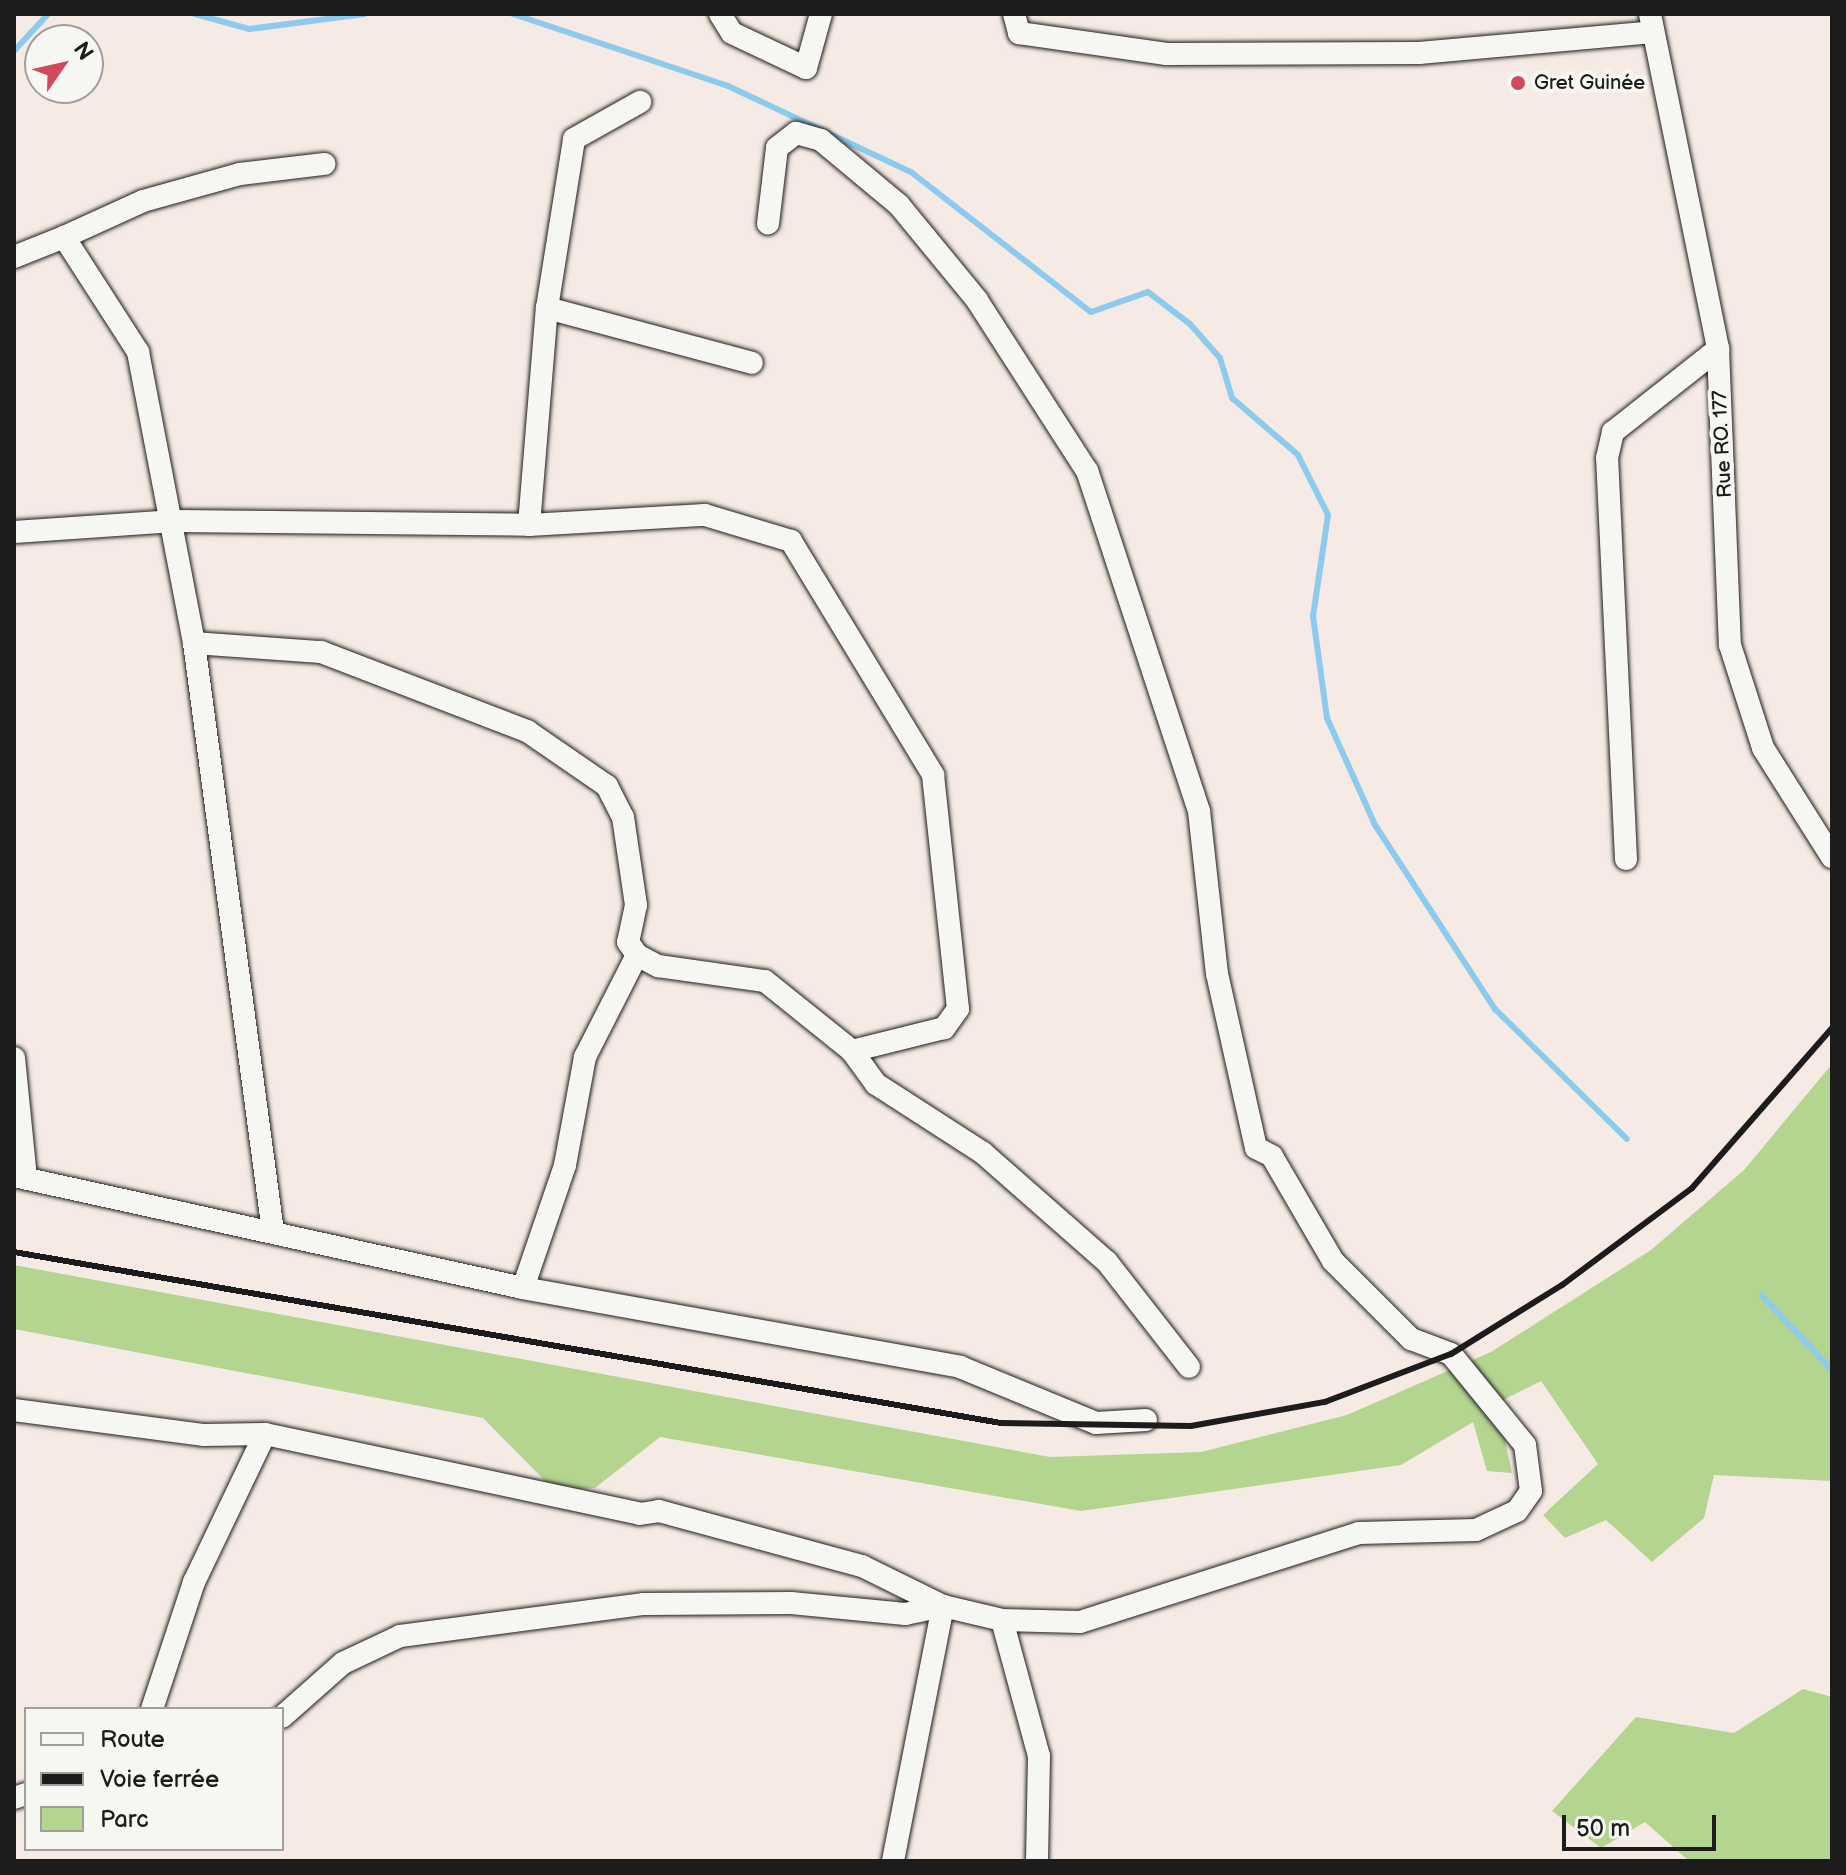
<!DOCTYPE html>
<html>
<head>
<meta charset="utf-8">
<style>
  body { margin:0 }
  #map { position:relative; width:1846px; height:1875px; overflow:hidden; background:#f6ebe4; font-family:"Balsamiq Sans",sans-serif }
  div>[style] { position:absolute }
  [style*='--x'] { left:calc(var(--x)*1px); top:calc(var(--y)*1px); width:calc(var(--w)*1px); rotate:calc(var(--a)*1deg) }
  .green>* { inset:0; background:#b3d590 }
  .stream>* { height:6px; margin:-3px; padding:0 3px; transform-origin:3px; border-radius:3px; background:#8ccbed }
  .roads { filter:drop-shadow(0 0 2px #1c1c1c) drop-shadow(0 0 2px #1c1c1c) }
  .minor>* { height:22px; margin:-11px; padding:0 11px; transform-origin:11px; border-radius:11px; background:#f6f6f2 }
  .rail>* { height:6px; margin:-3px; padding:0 3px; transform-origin:3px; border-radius:3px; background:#1c1c1c }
  .dots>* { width:22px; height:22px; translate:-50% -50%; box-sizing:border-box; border:4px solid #f6f6f2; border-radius:50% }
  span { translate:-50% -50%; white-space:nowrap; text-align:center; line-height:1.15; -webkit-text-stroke:8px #f6f6f2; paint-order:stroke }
  .poi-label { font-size:20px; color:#1c1c1c }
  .left { translate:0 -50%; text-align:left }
  .street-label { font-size:20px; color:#1c1c1c }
  .frame { position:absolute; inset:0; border:16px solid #1c1c1c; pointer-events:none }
  .legend { position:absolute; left:24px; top:1707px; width:260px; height:144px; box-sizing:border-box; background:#f6f6f2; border:2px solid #9f9f9c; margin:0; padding:10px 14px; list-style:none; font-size:24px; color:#1c1c1c }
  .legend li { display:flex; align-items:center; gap:16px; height:40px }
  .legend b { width:40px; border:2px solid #9f9f9c }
  .north { position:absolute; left:24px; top:24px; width:80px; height:80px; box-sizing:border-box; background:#f6f6f2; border:2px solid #9f9f9c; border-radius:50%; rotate:56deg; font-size:22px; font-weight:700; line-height:32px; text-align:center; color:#1c1c1c }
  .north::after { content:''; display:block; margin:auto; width:28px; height:36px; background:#d1495b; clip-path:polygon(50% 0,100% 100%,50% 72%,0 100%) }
  .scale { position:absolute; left:1562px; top:1815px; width:154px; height:36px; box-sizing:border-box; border:4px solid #1c1c1c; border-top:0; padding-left:10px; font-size:24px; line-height:28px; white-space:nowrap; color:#1c1c1c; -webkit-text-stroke:6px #f6f6f2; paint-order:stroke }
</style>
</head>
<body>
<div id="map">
  <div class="green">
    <div style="clip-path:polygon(1832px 1064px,1832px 1481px,1714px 1475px,1704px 1518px,1652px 1562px,1606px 1520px,1565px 1538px,1543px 1515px,1598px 1464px,1541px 1381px,1497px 1403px,1512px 1473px,1487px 1471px,1473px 1422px,1401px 1465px,1081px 1511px,660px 1437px,595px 1488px,555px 1491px,483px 1418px,14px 1329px,14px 1265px,1050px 1457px,1201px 1452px,1347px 1415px,1491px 1352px,1651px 1250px,1744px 1170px)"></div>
    <div style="clip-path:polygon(1803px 1689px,1832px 1697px,1832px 1861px,1689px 1861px,1645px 1822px,1601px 1848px,1552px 1811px,1636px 1717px,1734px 1733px)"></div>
  </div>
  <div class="stream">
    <div style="--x:195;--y:14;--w:56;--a:15.5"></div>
    <div style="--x:249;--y:29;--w:117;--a:-7.4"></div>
    <div style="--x:513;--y:14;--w:227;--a:18.5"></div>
    <div style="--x:728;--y:86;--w:202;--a:25.2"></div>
    <div style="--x:911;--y:172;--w:228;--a:37.9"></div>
    <div style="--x:1091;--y:312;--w:60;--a:-19.3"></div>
    <div style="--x:1148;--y:292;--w:53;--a:37.3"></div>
    <div style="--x:1190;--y:324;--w:45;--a:48.6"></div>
    <div style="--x:1220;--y:358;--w:42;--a:73.3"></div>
    <div style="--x:1232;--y:398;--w:87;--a:40.8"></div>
    <div style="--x:1298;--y:455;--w:67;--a:63.4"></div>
    <div style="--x:1328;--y:515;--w:102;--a:98.4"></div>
    <div style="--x:1313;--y:616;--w:103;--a:82.2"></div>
    <div style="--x:1327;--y:718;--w:117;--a:65.8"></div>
    <div style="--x:1375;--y:825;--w:220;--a:56.9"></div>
    <div style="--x:1495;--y:1009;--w:185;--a:44.6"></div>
    <div style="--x:14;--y:51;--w:50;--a:-47.4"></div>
    <div style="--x:1762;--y:1296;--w:102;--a:46.6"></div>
  </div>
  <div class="roads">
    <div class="minor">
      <div style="--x:720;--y:14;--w:22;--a:58"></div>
      <div style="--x:732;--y:33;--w:82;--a:25.3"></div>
      <div style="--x:806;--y:68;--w:56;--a:-74.5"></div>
      <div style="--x:1014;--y:14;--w:20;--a:75"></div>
      <div style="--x:1019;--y:33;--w:149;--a:8.1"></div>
      <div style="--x:1167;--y:54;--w:252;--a:-0.2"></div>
      <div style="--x:1419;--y:53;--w:235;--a:-5.1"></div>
      <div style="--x:1650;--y:14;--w:342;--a:78.5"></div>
      <div style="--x:1718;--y:349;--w:296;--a:87.7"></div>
      <div style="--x:1730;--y:645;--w:108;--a:72.2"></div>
      <div style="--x:1763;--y:748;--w:129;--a:57.7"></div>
      <div style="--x:64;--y:237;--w:87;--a:-24.5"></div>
      <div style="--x:143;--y:201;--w:101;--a:-15.6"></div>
      <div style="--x:240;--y:174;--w:85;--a:-6.8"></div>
      <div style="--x:14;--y:257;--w:54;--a:-21.8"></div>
      <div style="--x:64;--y:237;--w:137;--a:57.2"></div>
      <div style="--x:138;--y:352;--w:296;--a:79.1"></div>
      <div style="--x:194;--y:643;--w:594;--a:82.36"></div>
      <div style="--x:547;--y:308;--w:212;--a:15"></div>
      <div style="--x:529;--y:525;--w:218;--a:-85.3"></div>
      <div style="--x:547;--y:308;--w:171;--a:-80.9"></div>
      <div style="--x:574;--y:139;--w:76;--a:-29.3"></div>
      <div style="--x:14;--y:532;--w:161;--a:-3.9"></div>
      <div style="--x:175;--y:521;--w:354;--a:0.6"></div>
      <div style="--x:529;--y:525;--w:176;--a:-3.3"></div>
      <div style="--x:705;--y:515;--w:90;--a:16.8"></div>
      <div style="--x:791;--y:541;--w:274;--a:58.7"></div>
      <div style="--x:933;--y:775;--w:235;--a:83.9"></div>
      <div style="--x:958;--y:1009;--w:24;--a:126"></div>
      <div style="--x:944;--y:1028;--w:95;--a:166"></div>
      <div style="--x:194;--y:643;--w:127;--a:4.1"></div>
      <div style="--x:321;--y:652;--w:221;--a:21"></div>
      <div style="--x:527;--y:731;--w:97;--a:34.5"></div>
      <div style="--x:607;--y:786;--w:35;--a:63"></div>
      <div style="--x:623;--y:817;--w:89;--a:81.6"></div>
      <div style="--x:636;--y:905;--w:38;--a:102"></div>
      <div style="--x:628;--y:942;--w:16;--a:55"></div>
      <div style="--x:637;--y:955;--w:24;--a:28"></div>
      <div style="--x:658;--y:966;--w:108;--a:8"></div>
      <div style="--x:765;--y:981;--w:112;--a:38.8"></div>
      <div style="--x:852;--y:1051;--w:41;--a:54"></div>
      <div style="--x:876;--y:1084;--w:127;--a:32.8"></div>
      <div style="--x:983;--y:1153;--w:165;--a:41.3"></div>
      <div style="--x:1107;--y:1262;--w:133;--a:52"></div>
      <div style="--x:1626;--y:859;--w:401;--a:-92.7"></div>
      <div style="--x:1607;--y:458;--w:27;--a:-77"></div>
      <div style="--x:1613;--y:432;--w:134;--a:-38.3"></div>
      <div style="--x:14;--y:1058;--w:121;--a:84.3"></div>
      <div style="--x:14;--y:1176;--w:521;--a:12.41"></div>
      <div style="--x:523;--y:1288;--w:444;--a:10.2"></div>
      <div style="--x:960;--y:1367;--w:147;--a:22.4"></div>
      <div style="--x:1096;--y:1423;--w:50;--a:-3.4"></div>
      <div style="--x:523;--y:1288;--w:130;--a:-71.1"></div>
      <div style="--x:565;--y:1165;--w:110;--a:-79.5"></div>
      <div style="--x:585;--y:1057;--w:114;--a:-63"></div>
      <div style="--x:14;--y:1410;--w:192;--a:7.5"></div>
      <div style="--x:204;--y:1435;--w:61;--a:-0.9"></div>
      <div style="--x:265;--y:1434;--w:383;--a:12"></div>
      <div style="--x:640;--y:1514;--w:19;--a:-9"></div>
      <div style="--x:659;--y:1511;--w:210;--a:15.2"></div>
      <div style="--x:862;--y:1566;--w:90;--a:26.3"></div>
      <div style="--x:943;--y:1606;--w:61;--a:13.3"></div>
      <div style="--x:1002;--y:1620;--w:78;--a:1.5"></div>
      <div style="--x:1080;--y:1622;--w:293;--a:-17.7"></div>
      <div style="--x:1359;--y:1533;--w:117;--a:-1.5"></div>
      <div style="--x:1476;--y:1530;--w:45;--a:-24.9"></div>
      <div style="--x:1517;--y:1511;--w:24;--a:-55"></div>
      <div style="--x:1531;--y:1491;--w:46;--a:-97.4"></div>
      <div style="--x:1525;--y:1445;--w:117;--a:-129.1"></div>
      <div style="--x:1451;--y:1354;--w:43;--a:-159.4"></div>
      <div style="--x:1411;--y:1339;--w:110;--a:-135"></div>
      <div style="--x:1333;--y:1261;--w:121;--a:-120.2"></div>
      <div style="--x:1272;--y:1156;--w:18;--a:-153"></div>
      <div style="--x:1256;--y:1148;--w:178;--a:-102.6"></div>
      <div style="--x:1217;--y:974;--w:164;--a:-96.3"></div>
      <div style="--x:1199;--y:811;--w:358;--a:-108.2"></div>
      <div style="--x:1087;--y:471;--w:203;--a:-122.8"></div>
      <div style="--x:977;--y:300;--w:123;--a:-129.4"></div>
      <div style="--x:899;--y:205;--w:102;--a:-140.2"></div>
      <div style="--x:821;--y:140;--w:26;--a:-164"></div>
      <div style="--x:796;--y:133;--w:24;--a:142"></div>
      <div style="--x:777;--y:148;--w:76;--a:96.8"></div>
      <div style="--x:1002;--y:1620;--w:141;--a:74.8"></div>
      <div style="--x:1039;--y:1756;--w:105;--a:91.1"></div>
      <div style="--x:152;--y:1709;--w:134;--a:-71.7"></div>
      <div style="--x:194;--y:1582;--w:164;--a:-64.4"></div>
      <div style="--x:282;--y:1717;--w:81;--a:-41.5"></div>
      <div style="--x:343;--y:1663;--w:63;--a:-25.3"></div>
      <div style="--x:400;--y:1636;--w:246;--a:-7.5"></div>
      <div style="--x:644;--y:1604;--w:147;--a:-0.4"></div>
      <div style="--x:791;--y:1603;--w:115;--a:5.5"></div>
      <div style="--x:905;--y:1614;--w:39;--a:-12"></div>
      <div style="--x:943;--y:1606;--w:260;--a:101.1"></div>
      <div style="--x:14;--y:1798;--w:13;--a:-18"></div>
    </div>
  </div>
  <div class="rail">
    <div style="--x:14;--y:1252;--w:1002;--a:9.83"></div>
    <div style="--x:1001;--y:1423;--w:190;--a:0.9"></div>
    <div style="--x:1191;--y:1426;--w:136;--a:-10.2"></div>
    <div style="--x:1325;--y:1402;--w:135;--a:-20.9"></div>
    <div style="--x:1451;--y:1354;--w:131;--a:-31.9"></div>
    <div style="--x:1562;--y:1285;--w:162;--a:-36.7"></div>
    <div style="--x:1692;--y:1188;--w:213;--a:-48.8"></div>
  </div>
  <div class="dots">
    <div style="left:1518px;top:83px;background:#d1495b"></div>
  </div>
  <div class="poi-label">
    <span class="left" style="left:1534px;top:83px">Gret Guinée</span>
  </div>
  <div class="street-label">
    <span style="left:1723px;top:444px;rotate:-93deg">Rue RO. 177</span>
  </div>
  <div class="frame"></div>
  <ul class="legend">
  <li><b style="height:10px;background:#f6f6f2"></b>Route</li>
  <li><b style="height:10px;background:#1c1c1c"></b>Voie ferrée</li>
  <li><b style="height:22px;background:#b3d590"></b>Parc</li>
  </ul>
  <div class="north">N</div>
  <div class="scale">50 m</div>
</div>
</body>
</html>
